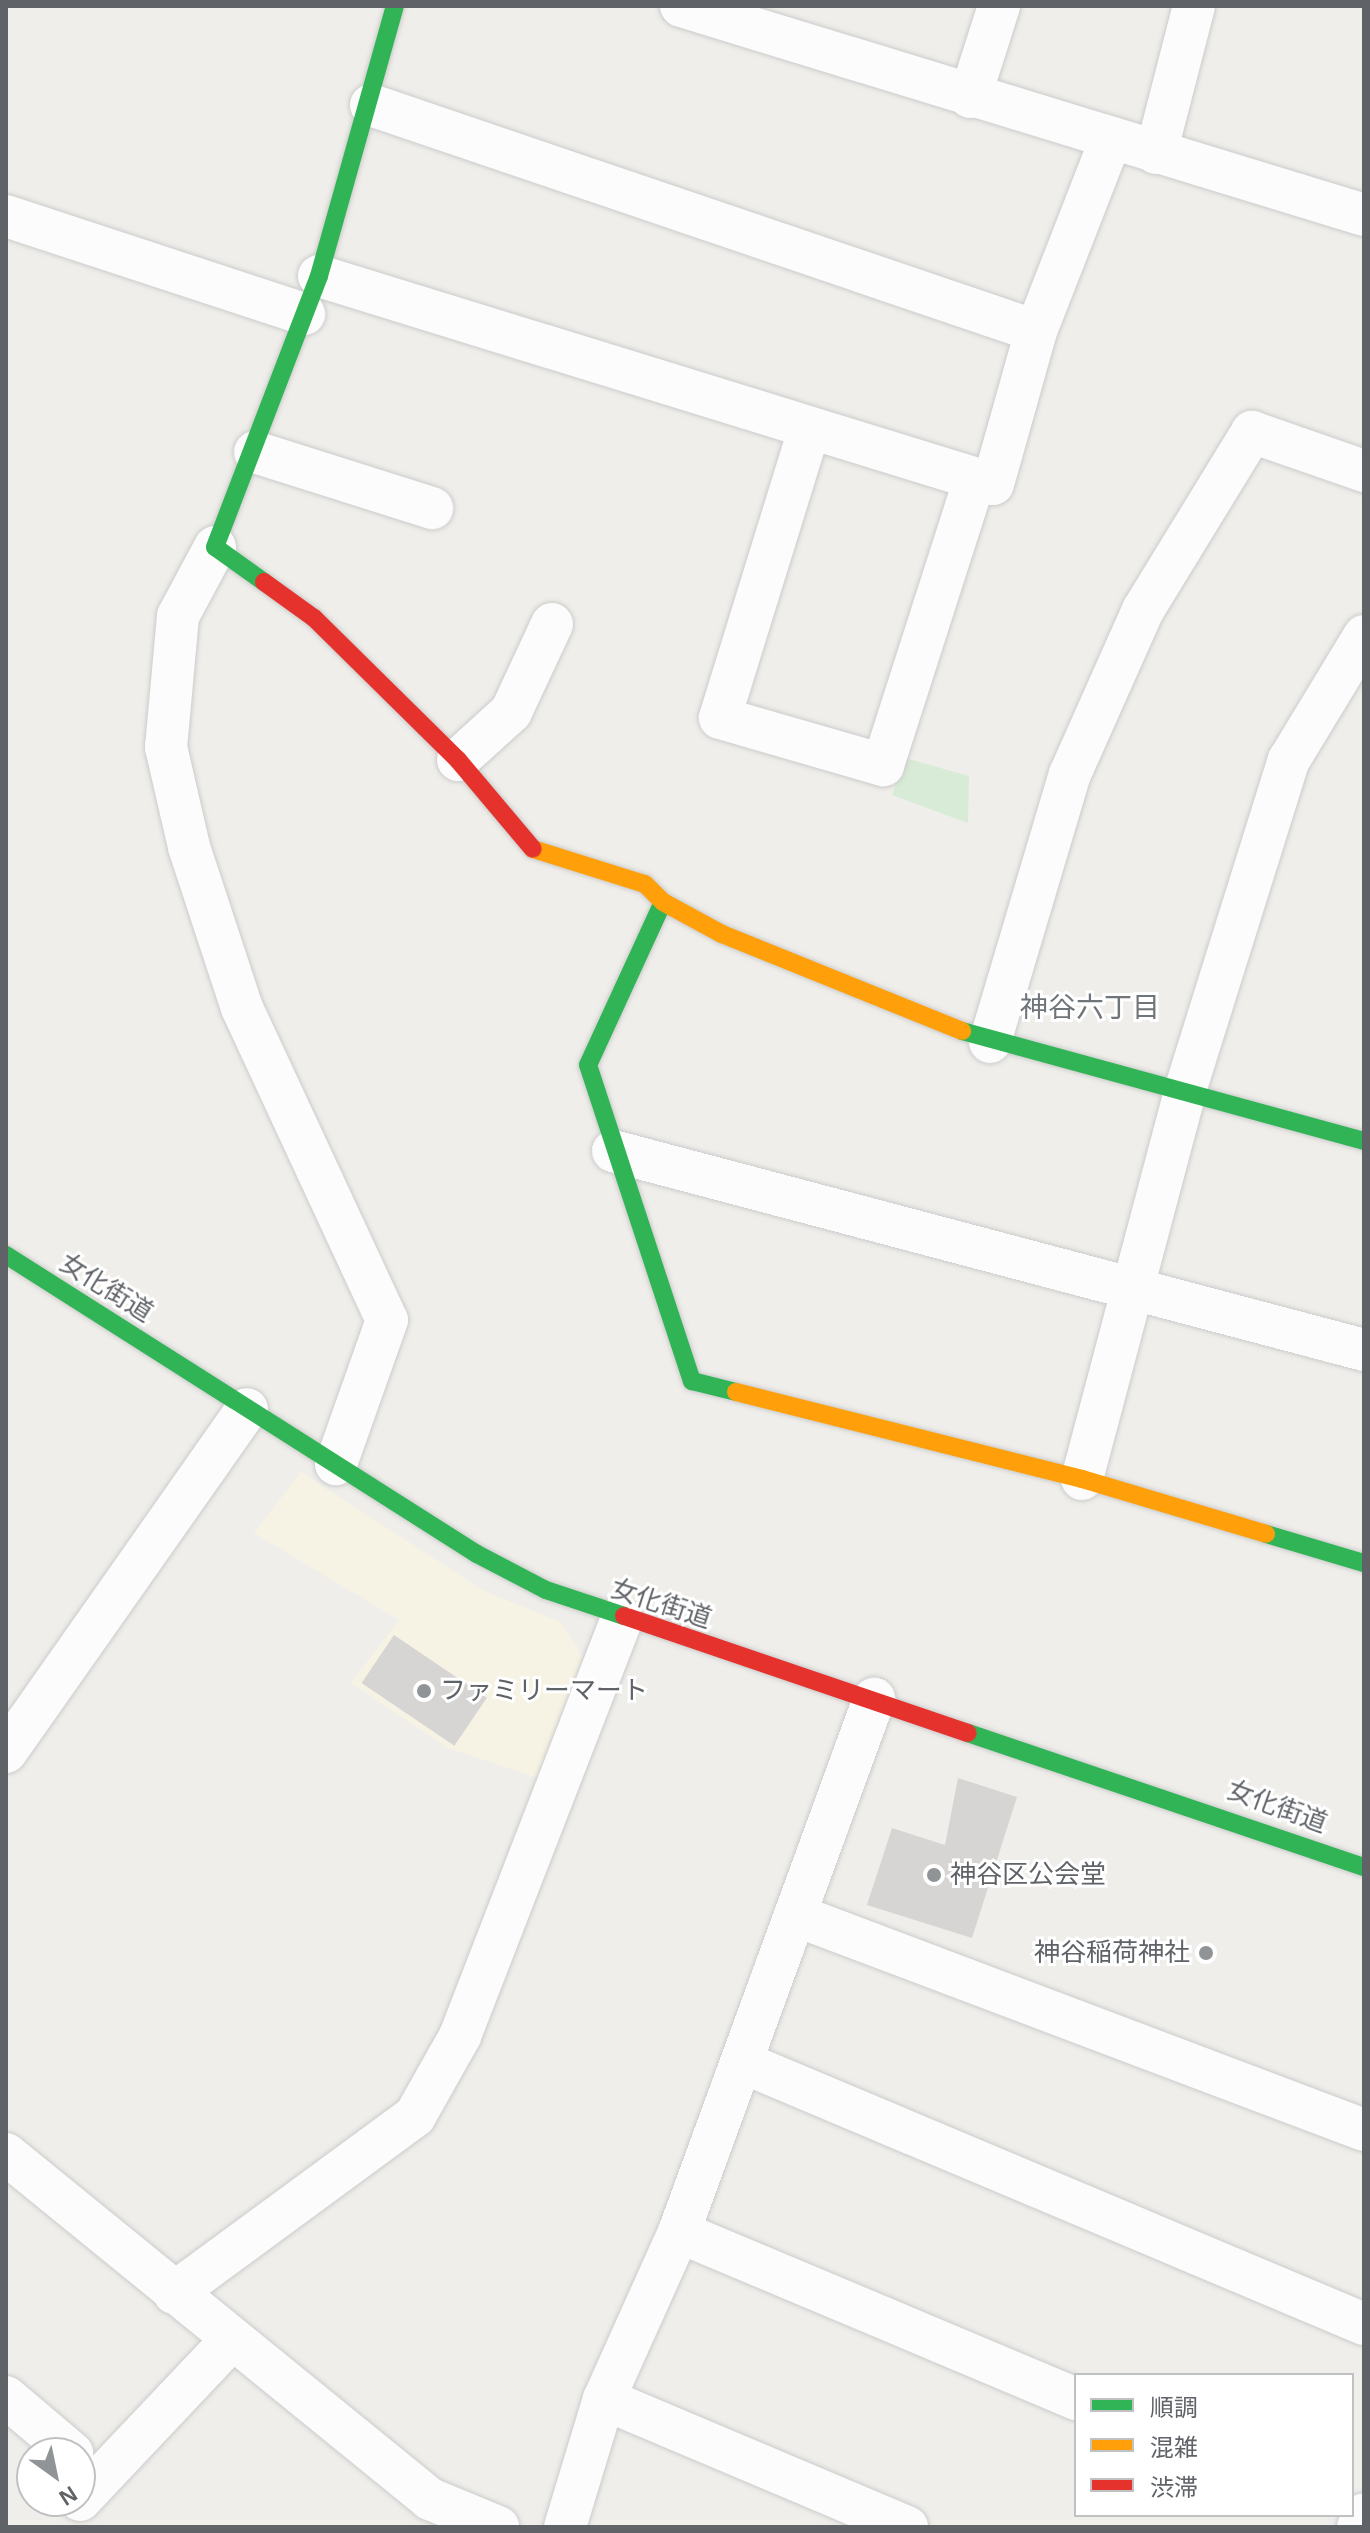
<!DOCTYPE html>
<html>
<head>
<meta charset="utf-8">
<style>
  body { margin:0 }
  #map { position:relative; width:1370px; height:2533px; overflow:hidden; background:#efeeea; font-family:Arial,"Noto Sans JP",sans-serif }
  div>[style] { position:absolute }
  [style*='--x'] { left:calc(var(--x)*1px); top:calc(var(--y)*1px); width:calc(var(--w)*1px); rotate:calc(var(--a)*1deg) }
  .commercial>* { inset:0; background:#f7f3e4 }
  .green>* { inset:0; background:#d8ebd6 }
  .building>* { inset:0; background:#d6d5d3; transform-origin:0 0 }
  .roads { filter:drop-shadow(0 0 2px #cbcccc) drop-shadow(0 0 2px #cbcccc) }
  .street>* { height:42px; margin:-21px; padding:0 21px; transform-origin:21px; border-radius:21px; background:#fdfcfc }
  .fast>* { height:18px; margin:-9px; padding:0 9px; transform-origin:9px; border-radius:9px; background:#30b455 }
  .slow>* { height:18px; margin:-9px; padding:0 9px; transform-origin:9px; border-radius:9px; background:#ff9f0a }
  .jam>* { height:18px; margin:-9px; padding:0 9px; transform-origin:9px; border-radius:9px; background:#e5322d }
  .dots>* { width:22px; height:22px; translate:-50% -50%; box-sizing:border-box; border:4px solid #fff; border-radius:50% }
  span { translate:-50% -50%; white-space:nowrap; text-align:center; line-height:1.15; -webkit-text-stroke:6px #fff; paint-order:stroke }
  .street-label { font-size:26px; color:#5f6368 }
  .poi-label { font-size:26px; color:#5f6368 }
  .left { translate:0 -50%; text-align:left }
  .right { translate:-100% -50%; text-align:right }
  .neighbourhood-label { font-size:28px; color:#70757a }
  .frame { position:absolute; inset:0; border:8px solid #5f6368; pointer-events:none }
  .legend { position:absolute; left:1074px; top:2373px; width:280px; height:144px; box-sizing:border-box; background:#fff; border:2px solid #bfc1c3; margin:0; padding:10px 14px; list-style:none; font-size:24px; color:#5f6368 }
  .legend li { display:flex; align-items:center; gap:16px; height:40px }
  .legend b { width:40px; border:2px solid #bfc1c3 }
  .north { position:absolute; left:16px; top:2437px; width:80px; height:80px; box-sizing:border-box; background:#fff; border:2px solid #bfc1c3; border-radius:50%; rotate:147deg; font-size:22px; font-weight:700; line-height:32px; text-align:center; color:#5f6368 }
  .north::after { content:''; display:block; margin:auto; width:28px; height:36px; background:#919496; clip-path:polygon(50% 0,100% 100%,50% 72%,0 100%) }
</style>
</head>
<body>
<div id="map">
  <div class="commercial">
    <div style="clip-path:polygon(301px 1472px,484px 1591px,561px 1622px,584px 1659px,544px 1780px,448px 1748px,351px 1683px,399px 1620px,254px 1533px)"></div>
  </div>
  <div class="green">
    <div style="clip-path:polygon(905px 758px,969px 776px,968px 823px,892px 795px)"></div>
  </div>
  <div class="building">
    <div style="left:394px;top:1635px;width:112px;height:58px;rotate:34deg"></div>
    <div style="clip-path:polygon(958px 1778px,1017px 1797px,972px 1938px,867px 1905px,892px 1828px,945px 1845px)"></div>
  </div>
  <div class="roads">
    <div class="street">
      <div style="--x:681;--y:6;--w:714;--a:17.01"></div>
      <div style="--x:970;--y:97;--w:96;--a:-72.3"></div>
      <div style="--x:371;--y:105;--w:702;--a:18.77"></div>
      <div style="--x:1156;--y:153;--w:152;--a:-75.5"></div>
      <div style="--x:6;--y:216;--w:314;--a:18.2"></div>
      <div style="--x:319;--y:276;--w:705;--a:17.15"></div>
      <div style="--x:993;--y:484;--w:159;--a:-74.3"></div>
      <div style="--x:1036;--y:331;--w:206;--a:-68.7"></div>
      <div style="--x:809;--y:430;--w:301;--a:107.2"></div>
      <div style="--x:720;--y:718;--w:170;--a:16.1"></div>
      <div style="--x:883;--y:765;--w:300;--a:-72.2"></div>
      <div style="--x:255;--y:452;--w:186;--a:17.6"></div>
      <div style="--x:215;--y:547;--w:78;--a:118.2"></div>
      <div style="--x:178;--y:616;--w:132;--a:95.2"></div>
      <div style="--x:166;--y:747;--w:103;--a:77"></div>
      <div style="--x:189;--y:847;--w:169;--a:71.8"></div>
      <div style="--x:242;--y:1008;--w:344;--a:65.1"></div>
      <div style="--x:387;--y:1320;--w:153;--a:109.5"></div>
      <div style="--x:458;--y:760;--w:72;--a:-42.2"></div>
      <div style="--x:511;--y:712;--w:97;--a:-65"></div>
      <div style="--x:990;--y:1042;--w:280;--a:-73.4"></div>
      <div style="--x:1070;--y:774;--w:180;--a:-66"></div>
      <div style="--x:1143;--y:610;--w:209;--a:-58.5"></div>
      <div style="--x:1252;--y:432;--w:119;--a:19.2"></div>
      <div style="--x:613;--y:1151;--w:777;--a:14.84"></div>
      <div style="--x:1082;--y:1479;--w:401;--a:-75.1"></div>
      <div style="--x:1185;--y:1091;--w:347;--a:-72.6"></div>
      <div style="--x:1289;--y:760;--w:145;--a:-58.8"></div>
      <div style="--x:6;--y:1752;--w:419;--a:-54.9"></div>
      <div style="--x:795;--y:1915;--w:608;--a:20.7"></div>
      <div style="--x:744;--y:2063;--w:673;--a:22.83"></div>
      <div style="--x:6;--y:2154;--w:547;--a:39.13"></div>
      <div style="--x:430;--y:2499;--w:74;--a:22.4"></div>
      <div style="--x:679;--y:2232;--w:431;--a:22.8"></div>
      <div style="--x:174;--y:2293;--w:299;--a:-36.3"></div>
      <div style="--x:415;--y:2116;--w:92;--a:-60.6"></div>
      <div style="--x:460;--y:2036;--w:446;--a:-68.8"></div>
      <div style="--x:6;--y:2397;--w:87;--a:40.3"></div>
      <div style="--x:604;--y:2399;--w:329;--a:22.9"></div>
      <div style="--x:80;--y:2500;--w:221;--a:-46.6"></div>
      <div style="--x:565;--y:2527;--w:134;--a:-73.1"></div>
      <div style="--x:604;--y:2399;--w:183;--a:-65.8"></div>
      <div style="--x:679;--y:2232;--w:568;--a:-69.9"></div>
      <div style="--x:1358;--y:2527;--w:14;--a:-65"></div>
    </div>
    <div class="fast">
      <div style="--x:264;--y:582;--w:60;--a:-144.5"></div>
      <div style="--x:215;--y:547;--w:290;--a:-69"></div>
      <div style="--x:319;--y:276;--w:280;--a:-74.3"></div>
      <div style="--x:663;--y:902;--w:179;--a:114.7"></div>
      <div style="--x:588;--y:1065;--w:333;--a:71.8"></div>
      <div style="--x:692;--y:1381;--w:45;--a:14"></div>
      <div style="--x:962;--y:1031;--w:417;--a:15.3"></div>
      <div style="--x:6;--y:1255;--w:558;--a:32.41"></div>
      <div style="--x:477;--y:1554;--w:78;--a:27.6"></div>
      <div style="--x:546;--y:1590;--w:82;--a:18.4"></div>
      <div style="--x:1266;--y:1534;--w:102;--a:16.5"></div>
      <div style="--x:968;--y:1733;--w:418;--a:18.7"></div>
    </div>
    <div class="slow">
      <div style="--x:533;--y:849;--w:117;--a:17.4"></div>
      <div style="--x:645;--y:884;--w:25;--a:45"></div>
      <div style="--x:663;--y:902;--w:67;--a:28.5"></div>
      <div style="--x:722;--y:934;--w:259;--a:22"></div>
      <div style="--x:736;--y:1392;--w:357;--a:14.1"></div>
      <div style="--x:1082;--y:1479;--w:192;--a:16.6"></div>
    </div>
    <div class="jam">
      <div style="--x:264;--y:582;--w:62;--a:35.8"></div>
      <div style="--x:314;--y:618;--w:202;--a:44.6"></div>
      <div style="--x:458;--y:760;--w:116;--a:49.9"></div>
      <div style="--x:624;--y:1616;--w:363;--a:18.8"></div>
    </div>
  </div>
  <div class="dots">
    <div style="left:424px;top:1691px;background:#919496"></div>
    <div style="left:934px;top:1875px;background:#919496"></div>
    <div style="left:1206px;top:1953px;background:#919496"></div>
  </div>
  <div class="street-label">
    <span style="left:106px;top:1288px;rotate:32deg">女化街道</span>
    <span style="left:661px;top:1604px;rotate:18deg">女化街道</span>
    <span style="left:1277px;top:1807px;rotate:20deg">女化街道</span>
  </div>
  <div class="poi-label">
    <span class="left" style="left:440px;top:1691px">ファミリーマート</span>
    <span class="left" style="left:950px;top:1875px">神谷区公会堂</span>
    <span class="right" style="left:1190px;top:1953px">神谷稲荷神社</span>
  </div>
  <div class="neighbourhood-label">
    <span style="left:1090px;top:1008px">神谷六丁目</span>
  </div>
  <div class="frame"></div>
  <ul class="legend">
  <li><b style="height:10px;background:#30b455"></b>順調</li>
  <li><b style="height:10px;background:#ff9f0a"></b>混雑</li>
  <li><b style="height:10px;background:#e5322d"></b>渋滞</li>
  </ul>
  <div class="north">N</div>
</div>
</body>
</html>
